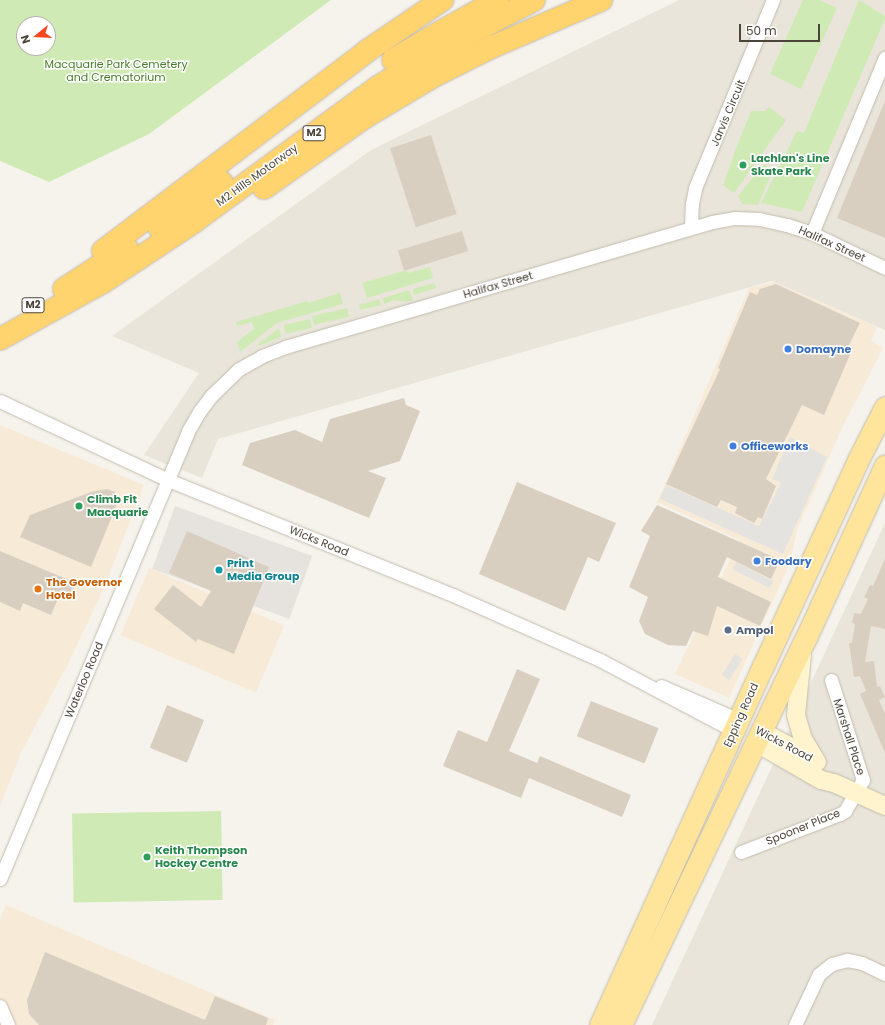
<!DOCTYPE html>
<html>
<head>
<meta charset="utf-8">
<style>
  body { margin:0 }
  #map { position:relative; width:885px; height:1025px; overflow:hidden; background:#f6f3ec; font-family:Poppins,sans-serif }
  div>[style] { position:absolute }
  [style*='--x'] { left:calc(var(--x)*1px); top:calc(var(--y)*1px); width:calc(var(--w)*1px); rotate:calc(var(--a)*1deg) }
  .residential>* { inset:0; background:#eae5da }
  .commercial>* { inset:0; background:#f7ebd8; transform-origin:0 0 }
  .industrial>* { inset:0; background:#e6e2dd; transform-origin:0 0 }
  .green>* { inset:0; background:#d0eab5; transform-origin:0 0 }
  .parking>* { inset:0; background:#e5e3e0; transform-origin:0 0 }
  .building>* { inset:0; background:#d8cfc1; transform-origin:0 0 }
  .roads { filter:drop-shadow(0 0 1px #c2bbae) drop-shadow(0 0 1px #c2bbae) }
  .minor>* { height:13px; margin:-6.5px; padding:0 6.5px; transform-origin:6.5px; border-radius:6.5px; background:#fff }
  .secondary>* { height:18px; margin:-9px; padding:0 9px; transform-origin:9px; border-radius:9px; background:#fff4cd }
  .primary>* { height:21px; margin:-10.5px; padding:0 10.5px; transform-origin:10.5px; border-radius:10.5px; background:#ffe59c }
  .motorway>* { height:22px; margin:-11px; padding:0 11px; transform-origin:11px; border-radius:11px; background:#ffd36e }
  .dots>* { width:11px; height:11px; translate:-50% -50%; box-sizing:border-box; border:2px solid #fff; border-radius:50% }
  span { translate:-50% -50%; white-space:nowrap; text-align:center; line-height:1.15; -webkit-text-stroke:3px #fff; paint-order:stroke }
  .shield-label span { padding:1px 3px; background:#fff; border:1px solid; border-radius:3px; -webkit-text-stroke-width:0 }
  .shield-label { font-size:10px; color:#4b4439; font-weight:700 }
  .park-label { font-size:11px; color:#487e2a }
  .street-label { font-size:11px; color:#4b4439 }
  .leisure-label { font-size:11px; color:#27864d; font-weight:700 }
  .left { translate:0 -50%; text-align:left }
  .shop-label { font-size:11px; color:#366cbe; font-weight:700 }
  .culture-label { font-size:11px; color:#0d838f; font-weight:700 }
  .food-label { font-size:11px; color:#c56008; font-weight:700 }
  .service-label { font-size:11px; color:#4e5e75; font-weight:700 }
  .north { position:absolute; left:16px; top:16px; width:40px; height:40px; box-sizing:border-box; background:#fff; border:1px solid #b7b4b0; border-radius:50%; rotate:252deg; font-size:11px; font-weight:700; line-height:16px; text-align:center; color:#4b4439 }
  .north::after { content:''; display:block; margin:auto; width:14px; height:18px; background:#fc451d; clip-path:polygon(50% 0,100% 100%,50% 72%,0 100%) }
  .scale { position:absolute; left:739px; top:24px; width:81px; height:18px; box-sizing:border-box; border:2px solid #4b4439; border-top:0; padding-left:5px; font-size:12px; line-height:14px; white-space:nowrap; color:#4b4439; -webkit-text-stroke:3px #fff; paint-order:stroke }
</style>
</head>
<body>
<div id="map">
  <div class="residential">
    <div style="clip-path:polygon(679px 0,885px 0,885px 330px,772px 281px,218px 439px,202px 478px,144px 455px,199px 373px,112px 336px,371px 150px)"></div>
    <div style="clip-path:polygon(885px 523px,885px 1025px,652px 1025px,671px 984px)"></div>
  </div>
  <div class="commercial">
    <div style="clip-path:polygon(774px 282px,877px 327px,871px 341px,883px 348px,842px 428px,797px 530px,790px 563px,729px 698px,675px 674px,739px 540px,657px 502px,749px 288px)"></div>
    <div style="clip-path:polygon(0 425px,144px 485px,105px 586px,69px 662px,21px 753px,0 806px)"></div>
    <div style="left:149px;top:568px;width:147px;height:73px;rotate:23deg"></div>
    <div style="clip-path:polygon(6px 905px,275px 1020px,273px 1025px,0 1025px,0 919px)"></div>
  </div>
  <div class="industrial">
    <div style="left:175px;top:506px;width:146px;height:67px;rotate:20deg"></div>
  </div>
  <div class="green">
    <div style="clip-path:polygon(evenodd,0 0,331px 0,149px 134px,49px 182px,0 161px,0 0,24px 24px,48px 24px,48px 48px,24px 48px,24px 24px)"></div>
    <div style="clip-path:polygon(803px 0,819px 0,837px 8px,801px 89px,770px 74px)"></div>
    <div style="clip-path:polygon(859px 0,885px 16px,885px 19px,802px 212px,761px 203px,797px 131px,804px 133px)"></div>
    <div style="clip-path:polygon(769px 107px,786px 120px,734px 193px,723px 185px,738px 143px,751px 111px,765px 111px)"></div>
    <div style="clip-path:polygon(764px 164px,773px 170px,758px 205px,742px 204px,738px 196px)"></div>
    <div style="clip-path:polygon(430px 267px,433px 278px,367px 298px,362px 283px,407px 270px,408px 273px)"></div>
    <div style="clip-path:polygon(434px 283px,436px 288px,414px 295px,413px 289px)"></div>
    <div style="clip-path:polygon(409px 290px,413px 300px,407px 302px,394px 300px,384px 304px,383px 298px)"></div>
    <div style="clip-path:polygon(340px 293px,343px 304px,277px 323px,240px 352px,237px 342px,254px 329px,252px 322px,237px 326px,236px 322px,307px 301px,308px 303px)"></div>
    <div style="clip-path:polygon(379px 299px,381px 305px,360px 310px,359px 305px)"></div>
    <div style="left:347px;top:308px;width:9px;height:36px;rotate:77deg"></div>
    <div style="left:310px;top:319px;width:9px;height:27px;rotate:77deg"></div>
    <div style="clip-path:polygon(279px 328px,281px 337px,259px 346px,258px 344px)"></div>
    <div style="left:221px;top:811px;width:89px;height:149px;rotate:89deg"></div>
  </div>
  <div class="parking">
    <div style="clip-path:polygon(790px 437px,827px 457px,783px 554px,660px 499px,666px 485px,759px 526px,781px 483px,772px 479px)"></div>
    <div style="left:736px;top:562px;width:42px;height:8px;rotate:27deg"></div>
    <div style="left:735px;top:654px;width:9px;height:25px;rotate:32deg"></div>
  </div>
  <div class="building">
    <div style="clip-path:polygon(885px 101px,885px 238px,837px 218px)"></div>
    <div style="left:431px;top:135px;width:83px;height:43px;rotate:72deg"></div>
    <div style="left:462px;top:231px;width:21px;height:67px;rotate:73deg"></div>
    <div style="clip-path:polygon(776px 284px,860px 323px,848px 347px,852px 350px,824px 415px,802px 405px,766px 479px,776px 486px,762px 519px,758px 517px,754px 523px,735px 513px,737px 507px,721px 500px,717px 507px,666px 484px,720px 369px,718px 368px,750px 292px,757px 295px,760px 289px)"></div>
    <div style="clip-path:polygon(404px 398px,406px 405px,420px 411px,400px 461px,368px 471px,386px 478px,369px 518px,242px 465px,250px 443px,295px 430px,322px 442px,330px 419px)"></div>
    <div style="clip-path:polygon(517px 482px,616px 523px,599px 562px,588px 557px,565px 611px,479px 574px)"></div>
    <div style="clip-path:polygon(107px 489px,115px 492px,118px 502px,91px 567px,20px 537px,30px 515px,91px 492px)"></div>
    <div style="clip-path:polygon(657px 505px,780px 560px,771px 579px,727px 557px,718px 577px,771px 602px,760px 626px,717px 606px,708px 636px,693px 631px,686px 646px,668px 645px,645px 634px,639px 621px,648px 597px,629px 587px,650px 536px,641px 531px)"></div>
    <div style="clip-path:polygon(187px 531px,269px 567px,234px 654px,198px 639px,196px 642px,154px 609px,173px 585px,201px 607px,211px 591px,169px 573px)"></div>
    <div style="clip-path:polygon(0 551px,76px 583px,69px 598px,60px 594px,51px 615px,23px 603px,20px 611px,0 602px)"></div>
    <div style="clip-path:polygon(885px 559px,885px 629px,871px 626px,865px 662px,874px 661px,877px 687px,880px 686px,885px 697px,879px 700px,885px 713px,885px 753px,860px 694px,866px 691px,860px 676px,854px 677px,849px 643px,852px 643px,855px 624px,852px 623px,854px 613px,861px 614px,868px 599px,864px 597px,870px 585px,873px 586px)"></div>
    <div style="clip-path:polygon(517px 669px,540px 679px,509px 751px,537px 763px,540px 756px,631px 795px,622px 817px,529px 778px,521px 798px,443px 766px,458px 730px,487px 742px)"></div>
    <div style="left:591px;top:701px;width:73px;height:38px;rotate:22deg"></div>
    <div style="left:167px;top:705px;width:40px;height:46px;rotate:22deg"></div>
    <div style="clip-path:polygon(45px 952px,205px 1020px,215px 996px,268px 1018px,266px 1025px,39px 1025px,29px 1014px,27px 1000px)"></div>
  </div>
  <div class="roads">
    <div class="minor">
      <div style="--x:691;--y:227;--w:23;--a:-88"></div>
      <div style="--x:692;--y:204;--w:16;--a:-79"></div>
      <div style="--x:695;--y:188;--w:204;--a:-67.5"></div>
      <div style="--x:812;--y:233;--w:190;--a:-67.4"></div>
      <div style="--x:0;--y:401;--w:186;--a:25.2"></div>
      <div style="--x:168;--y:480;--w:310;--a:22"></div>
      <div style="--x:455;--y:596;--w:158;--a:23.8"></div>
      <div style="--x:600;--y:660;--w:152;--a:27.9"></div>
      <div style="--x:661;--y:686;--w:85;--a:23.6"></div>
      <div style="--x:741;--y:852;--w:106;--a:-21"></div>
      <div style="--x:840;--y:814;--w:6;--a:-31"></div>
      <div style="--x:845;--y:811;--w:36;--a:-60"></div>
      <div style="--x:863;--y:780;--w:105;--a:-107.7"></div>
      <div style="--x:0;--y:879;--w:486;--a:-67.2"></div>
      <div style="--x:188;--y:431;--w:22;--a:-60"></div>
      <div style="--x:199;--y:412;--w:20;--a:-53"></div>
      <div style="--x:211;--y:396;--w:39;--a:-44"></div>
      <div style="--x:239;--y:369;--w:26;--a:-29"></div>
      <div style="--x:262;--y:356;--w:25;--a:-21"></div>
      <div style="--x:285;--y:347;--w:445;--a:-16.3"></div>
      <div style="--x:712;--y:222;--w:22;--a:-10"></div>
      <div style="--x:734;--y:218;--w:25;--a:2"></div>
      <div style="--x:759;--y:219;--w:29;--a:12"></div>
      <div style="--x:787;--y:225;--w:26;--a:18"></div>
      <div style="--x:812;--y:233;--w:81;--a:25.6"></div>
      <div style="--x:0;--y:1006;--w:21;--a:67"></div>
      <div style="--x:795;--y:1025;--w:56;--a:-64.8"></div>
      <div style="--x:819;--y:974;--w:16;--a:-38"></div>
      <div style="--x:832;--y:964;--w:16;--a:-15"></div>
      <div style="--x:847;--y:960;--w:15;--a:11"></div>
      <div style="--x:862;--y:963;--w:25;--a:26"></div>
    </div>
    <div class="secondary">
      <div style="--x:802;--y:655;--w:60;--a:95.7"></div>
      <div style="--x:796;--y:715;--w:25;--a:74"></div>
      <div style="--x:803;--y:739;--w:27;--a:59"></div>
      <div style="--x:761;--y:731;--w:61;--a:28.2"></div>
      <div style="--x:755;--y:742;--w:76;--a:29.9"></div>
      <div style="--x:821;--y:780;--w:13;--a:13"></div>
      <div style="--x:834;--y:783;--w:56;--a:24.3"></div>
    </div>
    <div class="primary">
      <div style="--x:600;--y:1025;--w:394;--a:-65.6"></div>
      <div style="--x:763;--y:666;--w:229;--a:-65.2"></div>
      <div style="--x:859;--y:458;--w:57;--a:-63"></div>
      <div style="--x:621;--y:1025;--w:427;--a:-64.5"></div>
      <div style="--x:805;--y:640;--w:192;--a:-65.4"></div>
    </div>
    <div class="motorway">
      <div style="--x:393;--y:60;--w:39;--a:-31"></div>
      <div style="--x:426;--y:40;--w:82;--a:-29.1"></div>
      <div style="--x:264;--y:188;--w:123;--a:-35.1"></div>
      <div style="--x:365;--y:117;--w:78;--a:-30.8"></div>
      <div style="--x:432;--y:77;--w:67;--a:-26.6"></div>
      <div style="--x:492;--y:47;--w:119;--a:-23.3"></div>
      <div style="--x:159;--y:227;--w:77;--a:-35.5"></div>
      <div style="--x:103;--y:251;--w:331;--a:-37.1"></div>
      <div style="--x:367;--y:51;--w:91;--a:-34.2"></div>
      <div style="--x:64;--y:289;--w:75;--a:-33.1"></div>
      <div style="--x:0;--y:339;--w:118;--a:-29"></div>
      <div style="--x:103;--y:282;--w:110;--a:-33.5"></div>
      <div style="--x:195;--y:221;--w:227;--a:-36.2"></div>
      <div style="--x:378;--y:87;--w:57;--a:-32"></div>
      <div style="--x:426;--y:57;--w:122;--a:-27.8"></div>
    </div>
  </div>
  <div class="dots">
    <div style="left:743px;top:165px;background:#2e9e5b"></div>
    <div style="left:788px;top:349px;background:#3f7fe0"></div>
    <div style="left:733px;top:446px;background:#3f7fe0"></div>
    <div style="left:79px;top:506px;background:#2e9e5b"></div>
    <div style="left:757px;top:561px;background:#3f7fe0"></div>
    <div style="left:219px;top:570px;background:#0f9aa8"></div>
    <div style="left:38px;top:589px;background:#e8710a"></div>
    <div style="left:728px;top:630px;background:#5c6f8a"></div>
    <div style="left:147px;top:857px;background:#2e9e5b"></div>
  </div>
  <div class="shield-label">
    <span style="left:314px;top:133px">M2</span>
    <span style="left:33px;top:305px">M2</span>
  </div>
  <div class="park-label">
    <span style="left:116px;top:71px">Macquarie Park Cemetery<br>and Crematorium</span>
  </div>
  <div class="street-label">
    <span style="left:728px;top:113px;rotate:-67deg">Jarvis Circuit</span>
    <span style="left:257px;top:175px;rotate:-36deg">M2 Hills Motorway</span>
    <span style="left:832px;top:244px;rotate:24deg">Halifax Street</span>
    <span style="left:498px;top:285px;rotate:-16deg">Halifax Street</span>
    <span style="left:319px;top:541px;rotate:22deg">Wicks Road</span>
    <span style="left:84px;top:680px;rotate:-67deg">Waterloo Road</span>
    <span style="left:741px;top:715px;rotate:-66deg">Epping Road</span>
    <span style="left:849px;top:737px;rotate:72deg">Marshall Place</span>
    <span style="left:784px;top:744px;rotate:28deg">Wicks Road</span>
    <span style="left:803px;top:827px;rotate:-22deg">Spooner Place</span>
  </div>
  <div class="leisure-label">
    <span class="left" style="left:751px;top:165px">Lachlan's Line<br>Skate Park</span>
    <span class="left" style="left:87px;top:506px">Climb Fit<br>Macquarie</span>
    <span class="left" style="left:155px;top:857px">Keith Thompson<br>Hockey Centre</span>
  </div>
  <div class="shop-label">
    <span class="left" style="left:796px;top:349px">Domayne</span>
    <span class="left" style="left:741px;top:446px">Officeworks</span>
    <span class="left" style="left:765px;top:561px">Foodary</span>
  </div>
  <div class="culture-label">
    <span class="left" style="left:227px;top:570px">Print<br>Media Group</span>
  </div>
  <div class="food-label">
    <span class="left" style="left:46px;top:589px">The Governor<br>Hotel</span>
  </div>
  <div class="service-label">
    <span class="left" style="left:736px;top:630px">Ampol</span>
  </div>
  <div class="north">N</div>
  <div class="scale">50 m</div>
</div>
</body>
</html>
